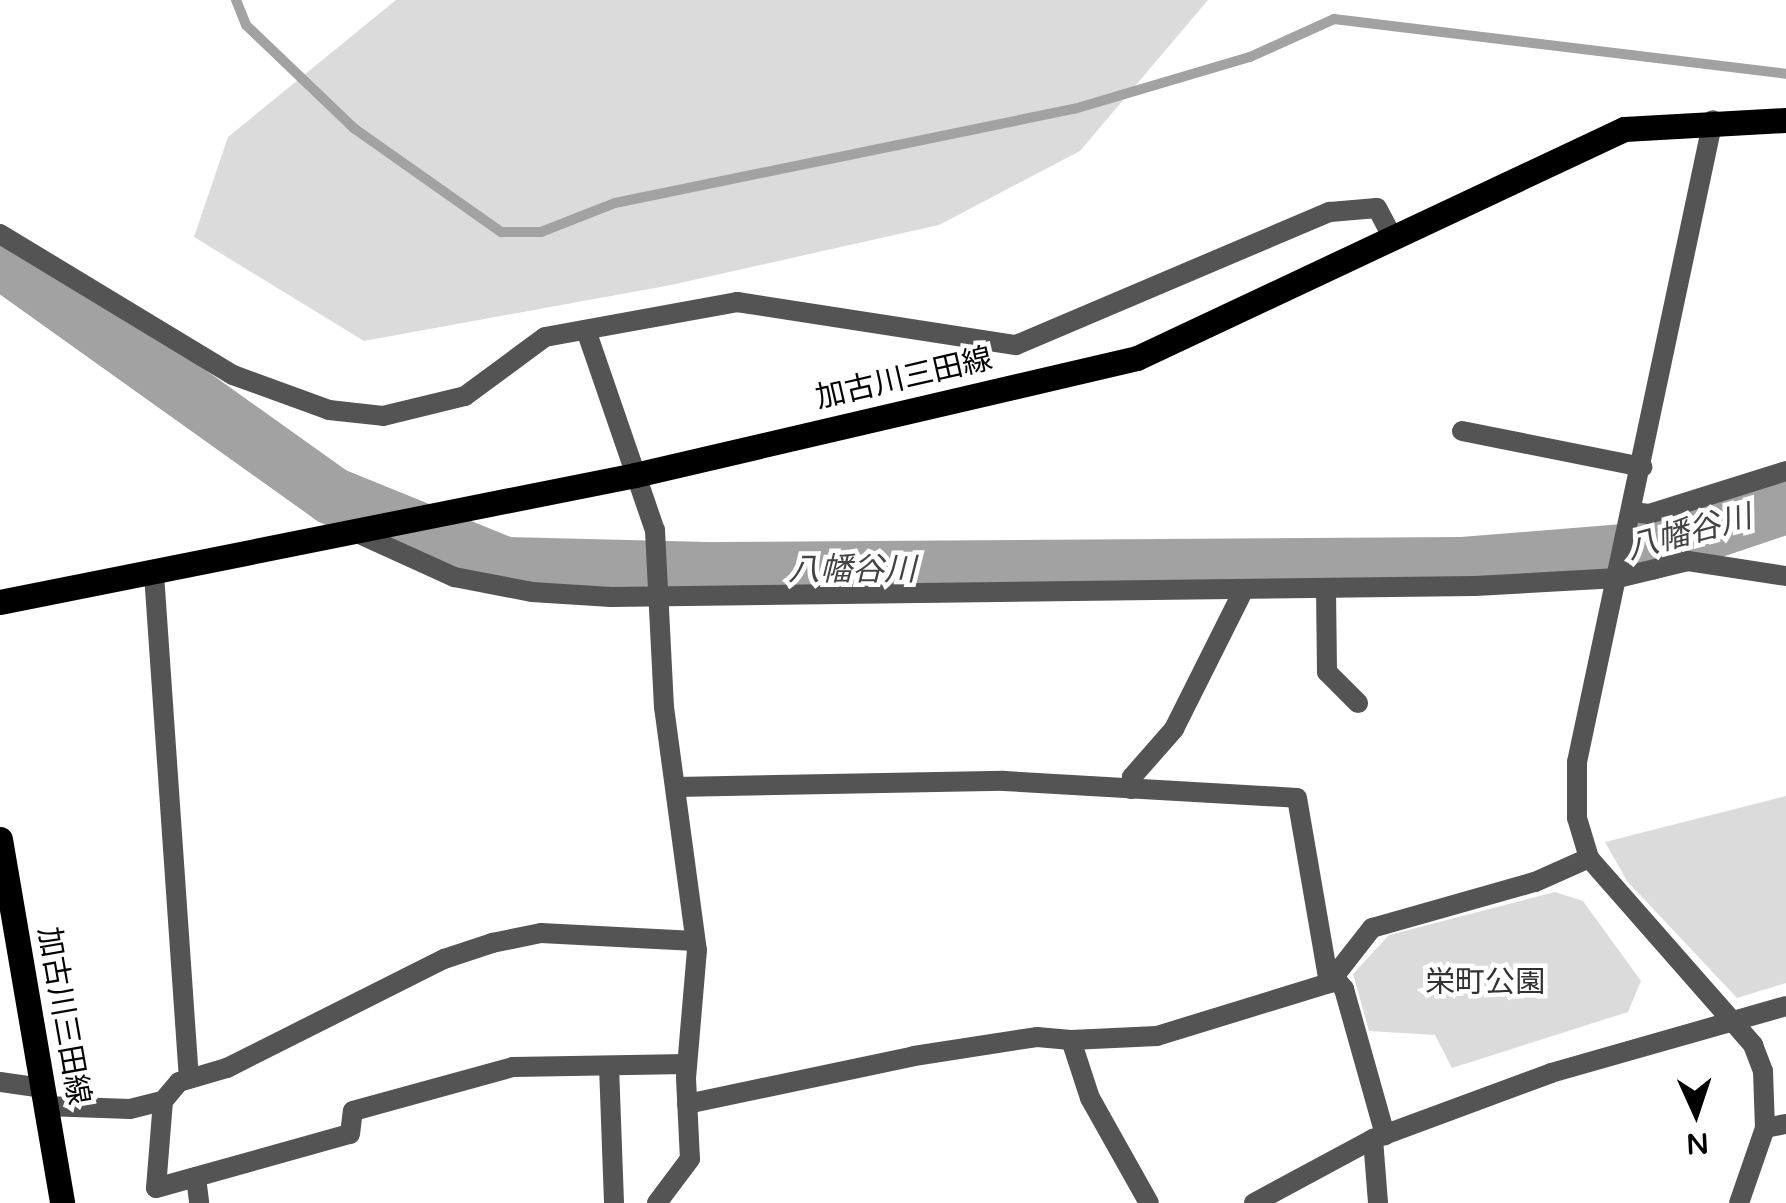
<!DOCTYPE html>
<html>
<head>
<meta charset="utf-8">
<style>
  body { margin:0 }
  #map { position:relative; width:1786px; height:1203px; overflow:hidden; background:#fff; font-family:"Varela Round","Noto Sans JP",sans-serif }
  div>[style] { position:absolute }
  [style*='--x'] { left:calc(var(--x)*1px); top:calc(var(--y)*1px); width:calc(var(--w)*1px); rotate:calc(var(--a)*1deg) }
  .green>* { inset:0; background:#dbdbdb }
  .stream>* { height:10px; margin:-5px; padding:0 5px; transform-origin:5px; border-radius:5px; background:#a2a2a2 }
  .river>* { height:58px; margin:-29px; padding:0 29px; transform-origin:29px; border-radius:29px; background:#a2a2a2 }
  .minor>* { height:20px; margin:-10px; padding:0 10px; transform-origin:10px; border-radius:10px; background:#545454 }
  .tertiary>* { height:20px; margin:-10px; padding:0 10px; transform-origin:10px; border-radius:10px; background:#545454 }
  .primary>* { height:25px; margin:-12.5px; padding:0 12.5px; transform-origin:12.5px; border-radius:12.5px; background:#000 }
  span { translate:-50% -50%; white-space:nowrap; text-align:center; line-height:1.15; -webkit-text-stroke:9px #fff; paint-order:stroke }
  .street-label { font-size:30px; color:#000 }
  .park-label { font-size:30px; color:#323232 }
  .water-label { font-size:32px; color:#434343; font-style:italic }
  .north { position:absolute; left:1646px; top:1063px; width:100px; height:100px; -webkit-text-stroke:8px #fff; paint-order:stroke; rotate:177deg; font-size:28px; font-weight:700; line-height:40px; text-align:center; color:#000 }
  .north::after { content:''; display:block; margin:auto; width:35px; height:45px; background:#000; clip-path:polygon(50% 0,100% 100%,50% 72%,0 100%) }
</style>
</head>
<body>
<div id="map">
  <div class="green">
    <div style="clip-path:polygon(396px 0,1208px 0,1080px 151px,939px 225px,671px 285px,364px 341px,194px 237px,228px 137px)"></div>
    <div style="clip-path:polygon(1786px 796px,1786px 983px,1737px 998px,1627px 881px,1605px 842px)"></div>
    <div style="clip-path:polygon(1555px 892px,1583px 901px,1641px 981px,1628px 1012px,1452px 1068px,1435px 1035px,1369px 1031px,1353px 974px,1389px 935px)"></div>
  </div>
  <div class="stream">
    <div style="--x:236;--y:0;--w:27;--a:68"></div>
    <div style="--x:246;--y:25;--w:151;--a:43.7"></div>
    <div style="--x:355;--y:129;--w:179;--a:35.2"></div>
    <div style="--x:501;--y:232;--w:40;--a:0"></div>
    <div style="--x:541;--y:232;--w:79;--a:-21.4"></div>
    <div style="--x:615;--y:203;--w:469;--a:-11.6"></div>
    <div style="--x:1074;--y:109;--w:184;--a:-16.5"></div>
    <div style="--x:1250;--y:57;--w:92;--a:-24.3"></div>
    <div style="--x:1334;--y:19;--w:455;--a:6.9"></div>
  </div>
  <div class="river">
    <div style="--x:0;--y:259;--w:408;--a:35.5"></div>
    <div style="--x:332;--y:496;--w:187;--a:22"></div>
    <div style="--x:505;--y:566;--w:212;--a:1.4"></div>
    <div style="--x:717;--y:571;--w:746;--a:-0.38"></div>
    <div style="--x:1463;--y:566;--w:187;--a:-4.6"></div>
    <div style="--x:1649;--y:551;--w:145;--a:-18.6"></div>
  </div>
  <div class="minor">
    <div style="--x:0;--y:234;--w:272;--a:31.2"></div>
    <div style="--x:233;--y:375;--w:102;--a:20"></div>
    <div style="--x:329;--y:410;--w:54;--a:6.3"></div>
    <div style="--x:383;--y:416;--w:84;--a:-13.7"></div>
    <div style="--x:465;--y:396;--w:99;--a:-36.4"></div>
    <div style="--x:545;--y:337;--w:195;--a:-10.3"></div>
    <div style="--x:737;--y:302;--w:282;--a:8.8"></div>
    <div style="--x:1016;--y:345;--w:341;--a:-23"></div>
    <div style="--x:1330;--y:212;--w:47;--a:-4.9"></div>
    <div style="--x:1377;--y:208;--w:34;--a:62"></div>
    <div style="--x:587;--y:333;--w:208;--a:71"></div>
    <div style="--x:655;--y:530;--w:177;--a:87.1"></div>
    <div style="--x:664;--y:707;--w:245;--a:82.3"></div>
    <div style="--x:697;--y:950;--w:128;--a:94.9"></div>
    <div style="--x:686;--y:1078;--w:81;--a:87.2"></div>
    <div style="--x:690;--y:1159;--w:55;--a:126.9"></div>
    <div style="--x:1462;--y:431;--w:184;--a:11.3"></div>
    <div style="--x:1633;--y:512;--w:16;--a:7"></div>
    <div style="--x:1649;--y:514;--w:144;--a:-17.4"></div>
    <div style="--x:357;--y:533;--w:107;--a:24.4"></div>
    <div style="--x:454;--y:577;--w:79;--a:10.9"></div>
    <div style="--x:532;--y:592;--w:79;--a:3.6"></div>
    <div style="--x:611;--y:597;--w:864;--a:-0.73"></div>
    <div style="--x:1475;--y:586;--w:143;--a:-3.2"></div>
    <div style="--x:1618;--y:578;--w:72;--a:-13.7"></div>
    <div style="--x:1688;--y:561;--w:99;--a:8.7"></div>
    <div style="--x:154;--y:574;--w:506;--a:86.04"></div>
    <div style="--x:1326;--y:589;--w:83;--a:89.3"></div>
    <div style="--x:1327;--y:672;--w:44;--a:45"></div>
    <div style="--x:1577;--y:762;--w:656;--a:-78.04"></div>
    <div style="--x:677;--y:787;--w:327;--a:-1.1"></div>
    <div style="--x:1004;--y:781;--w:293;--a:3.3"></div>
    <div style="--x:1297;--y:798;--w:188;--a:80.2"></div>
    <div style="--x:1131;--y:789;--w:12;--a:-85"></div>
    <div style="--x:1132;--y:777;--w:64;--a:-48.8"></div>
    <div style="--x:1174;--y:729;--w:154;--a:-63.4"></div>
    <div style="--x:1334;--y:977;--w:16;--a:50"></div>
    <div style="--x:1344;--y:989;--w:152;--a:74.3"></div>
    <div style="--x:1071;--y:1040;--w:86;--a:-2.7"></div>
    <div style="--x:1157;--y:1036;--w:180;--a:-17.1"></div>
    <div style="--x:1329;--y:983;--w:70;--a:-52"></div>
    <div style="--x:1372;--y:928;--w:169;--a:-15.8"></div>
    <div style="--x:1535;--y:882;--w:59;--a:-24"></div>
    <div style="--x:609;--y:1066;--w:137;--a:87.9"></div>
    <div style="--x:0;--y:1082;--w:42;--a:8.1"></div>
    <div style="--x:163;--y:1101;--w:87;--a:94.6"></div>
    <div style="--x:156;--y:1188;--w:201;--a:-15.6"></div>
    <div style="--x:350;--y:1134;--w:23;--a:-83"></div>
    <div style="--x:353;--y:1111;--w:166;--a:-15.4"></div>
    <div style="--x:513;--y:1067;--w:174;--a:-1"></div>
    <div style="--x:687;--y:1104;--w:232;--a:-11.9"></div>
    <div style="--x:914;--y:1056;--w:124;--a:-8.8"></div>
    <div style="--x:1037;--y:1037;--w:34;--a:5"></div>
    <div style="--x:1071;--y:1040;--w:61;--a:71.9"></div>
    <div style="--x:1090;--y:1098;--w:120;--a:60.7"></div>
    <div style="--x:45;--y:1106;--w:85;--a:2"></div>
    <div style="--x:130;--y:1109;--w:34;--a:-14"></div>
    <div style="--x:163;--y:1101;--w:25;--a:-50"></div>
    <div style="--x:179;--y:1082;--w:50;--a:-16.3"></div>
    <div style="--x:227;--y:1068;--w:243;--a:-26.7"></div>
    <div style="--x:444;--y:959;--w:51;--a:-18.4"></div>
    <div style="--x:492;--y:943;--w:50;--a:-11.5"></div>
    <div style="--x:541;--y:933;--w:154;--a:3"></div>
    <div style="--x:1765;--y:1128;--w:21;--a:-11"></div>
    <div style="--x:1373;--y:1139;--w:64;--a:85.5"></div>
    <div style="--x:196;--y:1177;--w:26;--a:83"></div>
    <div style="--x:1254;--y:1203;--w:135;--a:-28.3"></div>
    <div style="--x:1373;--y:1139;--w:190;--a:-20.3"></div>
    <div style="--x:1551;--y:1073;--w:244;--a:-15.9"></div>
  </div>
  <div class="tertiary">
    <div style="--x:1577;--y:762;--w:56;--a:90"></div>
    <div style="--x:1577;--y:818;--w:42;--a:73.3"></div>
    <div style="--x:1589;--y:858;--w:249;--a:48.7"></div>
    <div style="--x:1753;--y:1045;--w:28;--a:69"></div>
    <div style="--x:1763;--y:1071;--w:57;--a:88"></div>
    <div style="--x:1765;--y:1128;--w:79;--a:109.1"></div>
  </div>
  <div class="primary">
    <div style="--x:0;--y:602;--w:648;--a:-11.31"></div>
    <div style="--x:635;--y:475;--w:515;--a:-13.12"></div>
    <div style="--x:1137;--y:358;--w:538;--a:-25.18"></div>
    <div style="--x:1624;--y:129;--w:162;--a:-3.2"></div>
    <div style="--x:0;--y:839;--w:369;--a:80.3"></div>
  </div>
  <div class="street-label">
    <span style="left:904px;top:379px;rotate:-13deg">加古川三田線</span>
    <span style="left:63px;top:1016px;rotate:80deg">加古川三田線</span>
  </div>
  <div class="park-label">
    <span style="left:1485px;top:983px">栄町公園</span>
  </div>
  <div class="water-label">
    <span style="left:1689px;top:533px;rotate:-15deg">八幡谷川</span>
    <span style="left:852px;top:570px">八幡谷川</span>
  </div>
  <div class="north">N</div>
</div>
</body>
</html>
